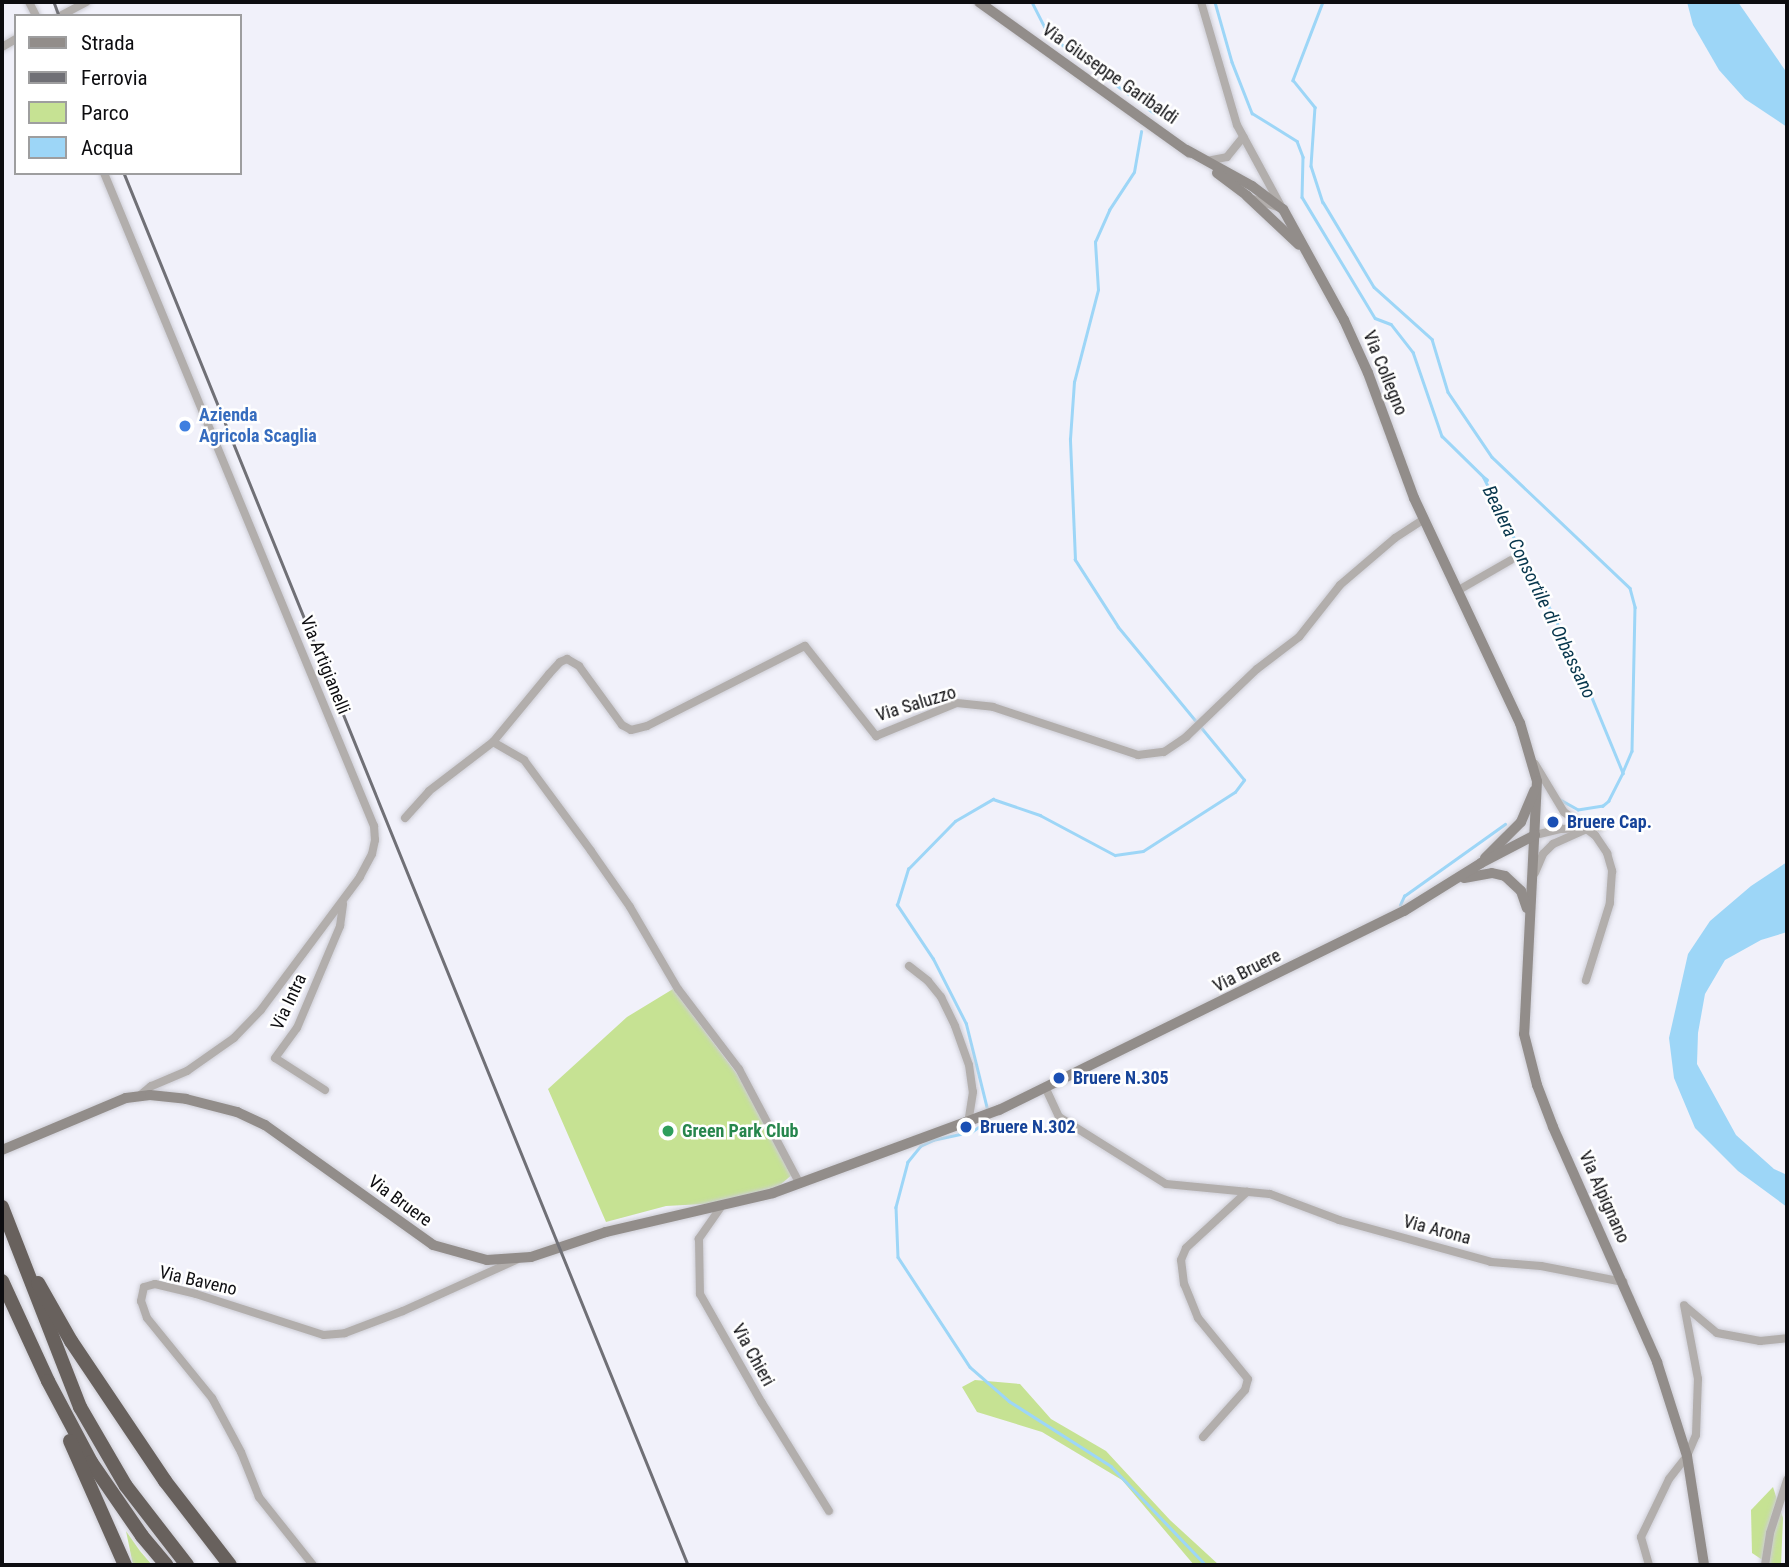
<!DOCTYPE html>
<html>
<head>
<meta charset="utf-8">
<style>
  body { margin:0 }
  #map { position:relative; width:1789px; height:1567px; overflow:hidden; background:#f1f1fa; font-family:"Roboto Condensed",sans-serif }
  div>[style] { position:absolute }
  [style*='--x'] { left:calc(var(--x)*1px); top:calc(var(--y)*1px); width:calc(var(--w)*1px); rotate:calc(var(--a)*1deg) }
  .green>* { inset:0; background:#c6e293 }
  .water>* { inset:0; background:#9dd6f7 }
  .stream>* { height:2.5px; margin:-1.25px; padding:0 1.25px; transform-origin:1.25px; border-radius:1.25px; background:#9dd6f7 }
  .roads { filter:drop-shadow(0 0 2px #cdcdd5) drop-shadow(0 0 2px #cdcdd5) }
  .street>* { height:8px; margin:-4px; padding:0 4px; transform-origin:4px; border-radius:4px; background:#b2aeac }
  .secondary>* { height:10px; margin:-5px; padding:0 5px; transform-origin:5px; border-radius:5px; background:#928d8a }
  .highway>* { height:14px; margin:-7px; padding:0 7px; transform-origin:7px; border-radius:7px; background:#68615d }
  .rail>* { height:2.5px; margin:-1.25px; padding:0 1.25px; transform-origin:1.25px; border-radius:1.25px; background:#707076 }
  .dots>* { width:19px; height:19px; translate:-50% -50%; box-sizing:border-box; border:4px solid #fff; border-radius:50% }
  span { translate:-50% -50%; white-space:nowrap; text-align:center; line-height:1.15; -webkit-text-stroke:5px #fff; paint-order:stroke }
  .street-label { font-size:18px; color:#0d0d10 }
  .shop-label { font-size:18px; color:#366cbe; font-weight:700 }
  .left { translate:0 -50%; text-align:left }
  .transit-label { font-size:18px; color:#164399; font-weight:700 }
  .leisure-label { font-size:18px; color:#27864d; font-weight:700 }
  .water-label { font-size:19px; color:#08374d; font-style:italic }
  .frame { position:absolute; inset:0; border:4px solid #0d0d10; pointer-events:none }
  .legend { position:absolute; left:14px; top:14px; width:228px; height:161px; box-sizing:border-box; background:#fff; border:2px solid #9e9e9f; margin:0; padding:9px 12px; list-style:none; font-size:21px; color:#0d0d10 }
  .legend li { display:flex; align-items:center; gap:14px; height:35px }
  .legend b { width:35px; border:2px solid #9e9e9f }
</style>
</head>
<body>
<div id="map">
  <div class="green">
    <div style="clip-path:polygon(673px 989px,737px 1074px,793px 1174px,761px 1201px,666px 1206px,606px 1222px,548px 1089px,627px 1017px)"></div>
    <div style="clip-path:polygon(975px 1380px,1020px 1384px,1051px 1419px,1106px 1451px,1170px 1520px,1219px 1565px,1194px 1565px,1122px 1480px,1042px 1432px,977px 1412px,962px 1387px)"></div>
    <div style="clip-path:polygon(1773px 1487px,1783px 1518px,1781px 1565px,1770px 1565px,1752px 1553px,1751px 1510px)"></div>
    <div style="clip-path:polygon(126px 1531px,140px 1551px,152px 1565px,133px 1565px)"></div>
  </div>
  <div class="water">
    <div style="clip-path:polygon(1687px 2px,1738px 2px,1787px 73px,1787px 127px,1745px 99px,1719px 70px,1693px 25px)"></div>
    <div style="clip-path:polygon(1787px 862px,1787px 932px,1761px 940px,1725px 960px,1705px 994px,1698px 1033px,1697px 1064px,1736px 1135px,1774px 1169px,1787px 1175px,1787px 1207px,1738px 1171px,1695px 1128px,1674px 1078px,1669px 1038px,1688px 954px,1710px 921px,1751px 886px)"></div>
  </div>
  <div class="stream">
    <div style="--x:1032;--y:2;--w:36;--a:63"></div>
    <div style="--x:1048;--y:34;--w:132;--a:36.7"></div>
    <div style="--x:1215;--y:2;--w:62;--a:74.2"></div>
    <div style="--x:1232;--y:62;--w:55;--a:68.6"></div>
    <div style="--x:1252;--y:113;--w:53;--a:31.9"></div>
    <div style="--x:1297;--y:141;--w:17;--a:69"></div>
    <div style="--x:1303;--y:157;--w:40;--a:91.4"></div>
    <div style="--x:1302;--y:197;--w:141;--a:58.9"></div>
    <div style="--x:1375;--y:318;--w:17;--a:21"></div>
    <div style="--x:1391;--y:324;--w:36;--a:52"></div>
    <div style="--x:1413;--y:352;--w:89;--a:71"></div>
    <div style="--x:1442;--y:436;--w:63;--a:44.4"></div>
    <div style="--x:1487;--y:480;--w:4;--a:-146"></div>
    <div style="--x:1484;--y:478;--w:211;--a:63.2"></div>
    <div style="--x:1579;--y:666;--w:116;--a:67.6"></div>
    <div style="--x:1623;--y:773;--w:31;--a:117"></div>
    <div style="--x:1609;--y:801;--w:8;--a:140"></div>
    <div style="--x:1603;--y:806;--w:25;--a:171"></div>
    <div style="--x:1578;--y:810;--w:21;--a:-151"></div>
    <div style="--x:1323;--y:2;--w:84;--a:111"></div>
    <div style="--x:1293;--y:80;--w:35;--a:51"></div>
    <div style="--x:1315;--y:107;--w:59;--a:93.9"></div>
    <div style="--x:1311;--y:166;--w:38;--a:72"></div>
    <div style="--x:1323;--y:202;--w:99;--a:59"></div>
    <div style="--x:1374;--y:287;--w:78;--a:41.9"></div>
    <div style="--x:1432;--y:339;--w:55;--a:73.2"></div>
    <div style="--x:1448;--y:392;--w:78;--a:55.9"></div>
    <div style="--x:1492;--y:457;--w:190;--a:43.5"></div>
    <div style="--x:1630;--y:588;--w:20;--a:75"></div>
    <div style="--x:1635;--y:607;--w:144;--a:91.2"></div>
    <div style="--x:1632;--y:751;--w:23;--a:113"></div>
    <div style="--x:1400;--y:905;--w:10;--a:-66"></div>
    <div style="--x:1404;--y:896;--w:124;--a:-35.5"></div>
    <div style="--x:987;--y:1109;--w:88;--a:-103.9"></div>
    <div style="--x:966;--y:1024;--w:73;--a:-116.9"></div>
    <div style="--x:933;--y:959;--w:65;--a:-123.7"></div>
    <div style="--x:897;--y:905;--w:38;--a:-73"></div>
    <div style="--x:908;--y:869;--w:67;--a:-45.6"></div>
    <div style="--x:955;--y:821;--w:44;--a:-30.1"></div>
    <div style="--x:993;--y:799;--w:50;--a:18.8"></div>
    <div style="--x:1040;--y:815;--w:85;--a:28.1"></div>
    <div style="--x:1115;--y:855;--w:28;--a:-8"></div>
    <div style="--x:1143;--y:851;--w:109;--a:-32.7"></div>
    <div style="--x:1235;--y:792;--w:15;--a:-53"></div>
    <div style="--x:1244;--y:780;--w:198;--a:-129.5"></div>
    <div style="--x:1118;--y:627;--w:80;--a:-122.7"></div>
    <div style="--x:1075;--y:560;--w:121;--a:-92.4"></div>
    <div style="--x:1070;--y:439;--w:57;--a:-86"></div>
    <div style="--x:1074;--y:382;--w:95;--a:-75.4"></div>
    <div style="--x:1098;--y:290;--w:48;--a:-93.6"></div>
    <div style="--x:1095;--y:242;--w:35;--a:-66"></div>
    <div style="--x:1109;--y:210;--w:45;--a:-56.7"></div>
    <div style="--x:1134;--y:172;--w:41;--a:-80.1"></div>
    <div style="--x:985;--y:1123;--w:16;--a:145"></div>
    <div style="--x:972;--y:1132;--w:39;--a:168"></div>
    <div style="--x:934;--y:1140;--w:14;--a:155"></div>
    <div style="--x:921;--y:1146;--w:21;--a:129"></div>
    <div style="--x:908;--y:1162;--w:47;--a:104.9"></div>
    <div style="--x:896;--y:1207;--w:50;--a:87.7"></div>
    <div style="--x:898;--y:1257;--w:131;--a:56.8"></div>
    <div style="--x:970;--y:1367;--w:52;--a:41.1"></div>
    <div style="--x:1009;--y:1401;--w:121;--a:32.5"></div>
    <div style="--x:1111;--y:1466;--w:137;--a:46.2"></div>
  </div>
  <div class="roads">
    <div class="street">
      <div style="--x:29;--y:2;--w:16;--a:63"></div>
      <div style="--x:1201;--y:2;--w:128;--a:73.7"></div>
      <div style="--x:1237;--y:125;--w:92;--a:61.5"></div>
      <div style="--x:60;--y:16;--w:30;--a:-28"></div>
      <div style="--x:2;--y:47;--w:16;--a:-30"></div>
      <div style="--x:1207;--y:161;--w:20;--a:-11"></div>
      <div style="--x:1227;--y:157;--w:26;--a:-51"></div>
      <div style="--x:104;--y:173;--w:707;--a:67.54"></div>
      <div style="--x:374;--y:826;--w:14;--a:86"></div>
      <div style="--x:375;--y:840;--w:14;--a:102"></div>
      <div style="--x:372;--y:854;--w:26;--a:118"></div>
      <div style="--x:360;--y:877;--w:166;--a:126.7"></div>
      <div style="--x:261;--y:1010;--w:39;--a:134"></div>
      <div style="--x:234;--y:1038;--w:57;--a:144.9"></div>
      <div style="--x:187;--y:1071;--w:39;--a:157"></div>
      <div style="--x:151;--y:1086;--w:16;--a:140"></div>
      <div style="--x:1253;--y:199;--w:28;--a:18"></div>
      <div style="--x:1457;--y:591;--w:62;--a:-29.9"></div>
      <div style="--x:493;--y:742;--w:36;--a:30"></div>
      <div style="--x:524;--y:760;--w:113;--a:53.6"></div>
      <div style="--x:591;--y:851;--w:68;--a:55.1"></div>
      <div style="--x:630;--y:907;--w:95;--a:59.7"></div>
      <div style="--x:678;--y:989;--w:101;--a:52.7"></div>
      <div style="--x:739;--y:1069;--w:130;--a:62.1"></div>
      <div style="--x:1535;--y:764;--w:56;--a:58.9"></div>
      <div style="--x:1564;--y:812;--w:39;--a:37"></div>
      <div style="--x:1595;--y:835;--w:22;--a:56"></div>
      <div style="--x:1607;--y:853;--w:19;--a:74"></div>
      <div style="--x:1612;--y:871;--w:32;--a:94"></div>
      <div style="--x:1610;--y:903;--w:81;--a:107.3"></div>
      <div style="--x:405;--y:818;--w:36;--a:-48"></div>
      <div style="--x:429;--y:791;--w:81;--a:-37.4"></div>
      <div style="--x:493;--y:742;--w:88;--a:-50.5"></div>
      <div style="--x:549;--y:674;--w:16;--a:-47"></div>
      <div style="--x:560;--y:662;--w:8;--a:-23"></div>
      <div style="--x:567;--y:659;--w:14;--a:30"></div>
      <div style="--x:579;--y:666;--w:73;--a:53.9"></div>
      <div style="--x:622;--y:725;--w:10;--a:29"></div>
      <div style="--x:631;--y:730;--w:16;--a:-14"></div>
      <div style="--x:647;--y:726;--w:177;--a:-26.9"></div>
      <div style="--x:805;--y:646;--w:115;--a:51.7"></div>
      <div style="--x:876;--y:736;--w:87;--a:-22.2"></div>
      <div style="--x:957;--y:703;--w:36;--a:6"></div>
      <div style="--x:993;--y:707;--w:153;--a:18.3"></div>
      <div style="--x:1138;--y:755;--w:26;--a:-7"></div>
      <div style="--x:1164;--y:752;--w:27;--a:-34"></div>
      <div style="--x:1186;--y:737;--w:98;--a:-43.8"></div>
      <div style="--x:1257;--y:669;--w:53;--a:-37.3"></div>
      <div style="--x:1299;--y:637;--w:66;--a:-51.7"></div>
      <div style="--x:1340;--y:585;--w:72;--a:-40.5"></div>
      <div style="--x:1395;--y:538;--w:35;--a:-33"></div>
      <div style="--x:1535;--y:835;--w:28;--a:-13"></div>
      <div style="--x:1562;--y:829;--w:38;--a:-3"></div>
      <div style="--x:1535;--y:873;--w:21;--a:-67"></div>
      <div style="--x:1543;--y:854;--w:14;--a:-45"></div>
      <div style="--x:1553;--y:844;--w:36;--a:-24"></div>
      <div style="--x:909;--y:966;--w:24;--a:38"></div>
      <div style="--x:928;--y:981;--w:21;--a:51"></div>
      <div style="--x:941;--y:997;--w:32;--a:64"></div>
      <div style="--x:955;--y:1026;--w:41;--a:70.3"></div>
      <div style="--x:969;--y:1065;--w:27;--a:82"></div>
      <div style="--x:973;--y:1092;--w:30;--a:99"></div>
      <div style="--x:1046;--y:1089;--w:31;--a:65"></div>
      <div style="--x:1059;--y:1117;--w:126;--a:32.1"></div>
      <div style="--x:1166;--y:1184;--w:104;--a:5.5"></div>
      <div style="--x:1270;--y:1194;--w:74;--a:20.6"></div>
      <div style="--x:1339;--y:1220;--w:158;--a:15.4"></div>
      <div style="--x:1491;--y:1262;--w:50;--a:4.6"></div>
      <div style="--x:1541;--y:1266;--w:84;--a:11"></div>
      <div style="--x:325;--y:1090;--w:59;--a:-147.4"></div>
      <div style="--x:275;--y:1058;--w:37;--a:-54"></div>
      <div style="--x:297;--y:1028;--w:111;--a:-67.1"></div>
      <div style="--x:340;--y:926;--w:22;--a:-82"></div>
      <div style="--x:721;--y:1207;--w:39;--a:125"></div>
      <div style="--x:699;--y:1239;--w:55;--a:89"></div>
      <div style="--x:700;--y:1294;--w:125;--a:60.4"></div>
      <div style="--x:762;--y:1403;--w:127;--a:58.2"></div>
      <div style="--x:1686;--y:1307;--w:40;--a:40"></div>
      <div style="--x:1717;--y:1333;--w:44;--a:10.5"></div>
      <div style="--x:1760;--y:1341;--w:27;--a:-6"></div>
      <div style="--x:1203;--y:1437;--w:63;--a:-48.2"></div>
      <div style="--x:1245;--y:1390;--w:11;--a:-75"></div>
      <div style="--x:1248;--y:1379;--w:79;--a:-129.3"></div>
      <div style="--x:1198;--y:1318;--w:37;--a:-112"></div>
      <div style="--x:1184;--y:1284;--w:24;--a:-97"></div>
      <div style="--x:1181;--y:1260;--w:13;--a:-67"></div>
      <div style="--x:1186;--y:1248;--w:83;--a:-42.6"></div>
      <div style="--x:313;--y:1565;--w:87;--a:-128.5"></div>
      <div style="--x:259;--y:1497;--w:48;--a:-111.8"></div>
      <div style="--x:241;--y:1452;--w:61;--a:-118.2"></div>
      <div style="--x:212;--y:1398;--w:103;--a:-129.1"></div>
      <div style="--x:147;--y:1318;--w:18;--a:-109"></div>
      <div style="--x:141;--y:1301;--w:14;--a:-78"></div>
      <div style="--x:144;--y:1287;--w:11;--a:-15"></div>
      <div style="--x:155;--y:1284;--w:42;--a:13.7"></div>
      <div style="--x:196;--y:1294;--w:134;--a:17.8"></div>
      <div style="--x:324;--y:1335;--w:21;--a:-5"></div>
      <div style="--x:345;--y:1333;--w:62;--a:-20.8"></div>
      <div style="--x:403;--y:1311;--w:124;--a:-24.3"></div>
      <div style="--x:1649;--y:1565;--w:29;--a:-106"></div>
      <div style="--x:1641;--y:1537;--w:64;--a:-64.2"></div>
      <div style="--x:1669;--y:1479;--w:29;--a:-52"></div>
      <div style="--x:1687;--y:1456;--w:23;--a:-67"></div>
      <div style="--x:1696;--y:1435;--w:56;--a:-88"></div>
      <div style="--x:1698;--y:1379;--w:75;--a:-100.7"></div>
      <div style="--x:1765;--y:1565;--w:32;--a:-81"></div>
      <div style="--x:1770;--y:1533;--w:56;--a:-72.2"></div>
    </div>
    <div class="secondary">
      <div style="--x:979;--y:2;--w:259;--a:35.6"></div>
      <div style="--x:1187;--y:150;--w:74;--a:29"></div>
      <div style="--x:1252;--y:186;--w:39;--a:37"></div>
      <div style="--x:1283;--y:209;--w:127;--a:61.2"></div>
      <div style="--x:1344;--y:320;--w:58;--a:65.6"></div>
      <div style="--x:1368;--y:373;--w:133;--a:69.8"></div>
      <div style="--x:1414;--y:498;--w:249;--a:64.8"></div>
      <div style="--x:1520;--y:723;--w:60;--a:73.7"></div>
      <div style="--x:1537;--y:781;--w:253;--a:92.9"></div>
      <div style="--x:1524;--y:1034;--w:53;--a:75.7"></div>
      <div style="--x:1537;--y:1085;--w:45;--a:69.1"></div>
      <div style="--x:1553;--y:1127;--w:257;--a:66.1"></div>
      <div style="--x:1657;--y:1362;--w:99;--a:72.3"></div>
      <div style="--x:1687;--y:1456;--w:110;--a:81.1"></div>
      <div style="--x:1217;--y:173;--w:38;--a:37"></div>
      <div style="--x:1247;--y:196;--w:71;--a:43.3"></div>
      <div style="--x:1485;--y:858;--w:51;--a:-45"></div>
      <div style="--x:1521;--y:822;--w:34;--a:-67"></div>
      <div style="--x:1464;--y:878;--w:28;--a:-10"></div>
      <div style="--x:1492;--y:873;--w:13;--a:13"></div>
      <div style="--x:1505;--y:876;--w:22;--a:43"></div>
      <div style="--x:1521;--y:891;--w:18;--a:71"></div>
      <div style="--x:2;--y:1150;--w:134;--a:-22.8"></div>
      <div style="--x:126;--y:1098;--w:24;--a:-7"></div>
      <div style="--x:150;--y:1095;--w:36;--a:6"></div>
      <div style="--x:186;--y:1099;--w:53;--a:14.3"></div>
      <div style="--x:237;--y:1112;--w:31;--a:25"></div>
      <div style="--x:265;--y:1125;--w:206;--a:35.5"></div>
      <div style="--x:433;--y:1245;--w:56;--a:15.5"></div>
      <div style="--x:487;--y:1260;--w:44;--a:-3.9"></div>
      <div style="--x:531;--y:1257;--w:79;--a:-18.4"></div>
      <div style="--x:606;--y:1232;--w:171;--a:-13.1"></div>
      <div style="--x:773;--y:1193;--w:241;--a:-20.2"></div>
      <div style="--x:999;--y:1110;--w:451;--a:-26.2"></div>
      <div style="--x:1404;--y:911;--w:91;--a:-31.9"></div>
      <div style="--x:1481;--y:863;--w:61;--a:-27.4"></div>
    </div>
    <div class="highway">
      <div style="--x:2;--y:1207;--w:215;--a:68.7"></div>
      <div style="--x:80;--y:1407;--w:91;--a:59.8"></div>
      <div style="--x:126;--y:1486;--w:100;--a:52.3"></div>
      <div style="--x:2;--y:1281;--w:110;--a:65.3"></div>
      <div style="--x:48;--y:1381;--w:92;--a:62"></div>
      <div style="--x:91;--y:1462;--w:90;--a:55.4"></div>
      <div style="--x:142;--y:1536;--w:38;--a:50"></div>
      <div style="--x:38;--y:1283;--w:67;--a:60.4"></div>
      <div style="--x:71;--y:1341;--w:169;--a:56.1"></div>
      <div style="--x:165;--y:1481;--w:106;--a:52.3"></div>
      <div style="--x:70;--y:1441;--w:136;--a:66.1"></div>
    </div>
  </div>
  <div class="rail">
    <div style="--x:54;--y:2;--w:15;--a:70"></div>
    <div style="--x:124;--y:173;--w:1502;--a:67.94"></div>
  </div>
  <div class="dots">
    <div style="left:185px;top:426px;background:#3f7fe0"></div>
    <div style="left:1553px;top:822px;background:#1a4fb4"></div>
    <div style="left:1059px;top:1078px;background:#1a4fb4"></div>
    <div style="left:966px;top:1127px;background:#1a4fb4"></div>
    <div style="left:668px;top:1131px;background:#2e9e5b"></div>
  </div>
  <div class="street-label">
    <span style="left:1110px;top:74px;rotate:35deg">Via Giuseppe Garibaldi</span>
    <span style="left:1385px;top:373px;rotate:68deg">Via Collegno</span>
    <span style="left:325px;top:665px;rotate:68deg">Via Artigianelli</span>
    <span style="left:916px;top:704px;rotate:-17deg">Via Saluzzo</span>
    <span style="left:1247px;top:971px;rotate:-27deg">Via Bruere</span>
    <span style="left:289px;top:1002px;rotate:-65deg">Via Intra</span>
    <span style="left:1604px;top:1197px;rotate:66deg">Via Alpignano</span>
    <span style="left:400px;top:1201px;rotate:36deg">Via Bruere</span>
    <span style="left:1437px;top:1230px;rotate:15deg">Via Arona</span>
    <span style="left:198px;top:1281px;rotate:13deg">Via Baveno</span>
    <span style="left:753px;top:1355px;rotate:61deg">Via Chieri</span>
  </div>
  <div class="shop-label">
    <span class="left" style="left:199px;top:426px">Azienda<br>Agricola Scaglia</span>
  </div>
  <div class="transit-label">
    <span class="left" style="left:1567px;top:822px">Bruere Cap.</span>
    <span class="left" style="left:1073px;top:1078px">Bruere N.305</span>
    <span class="left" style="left:980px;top:1127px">Bruere N.302</span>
  </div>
  <div class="leisure-label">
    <span class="left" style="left:682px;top:1131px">Green Park Club</span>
  </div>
  <div class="water-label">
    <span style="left:1539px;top:592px;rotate:64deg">Bealera Consortile di Orbassano</span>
  </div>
  <div class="frame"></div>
  <ul class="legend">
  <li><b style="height:9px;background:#928d8a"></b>Strada</li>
  <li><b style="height:9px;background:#707076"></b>Ferrovia</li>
  <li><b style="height:19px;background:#c6e293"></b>Parco</li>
  <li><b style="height:19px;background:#9dd6f7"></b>Acqua</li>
  </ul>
</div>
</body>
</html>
